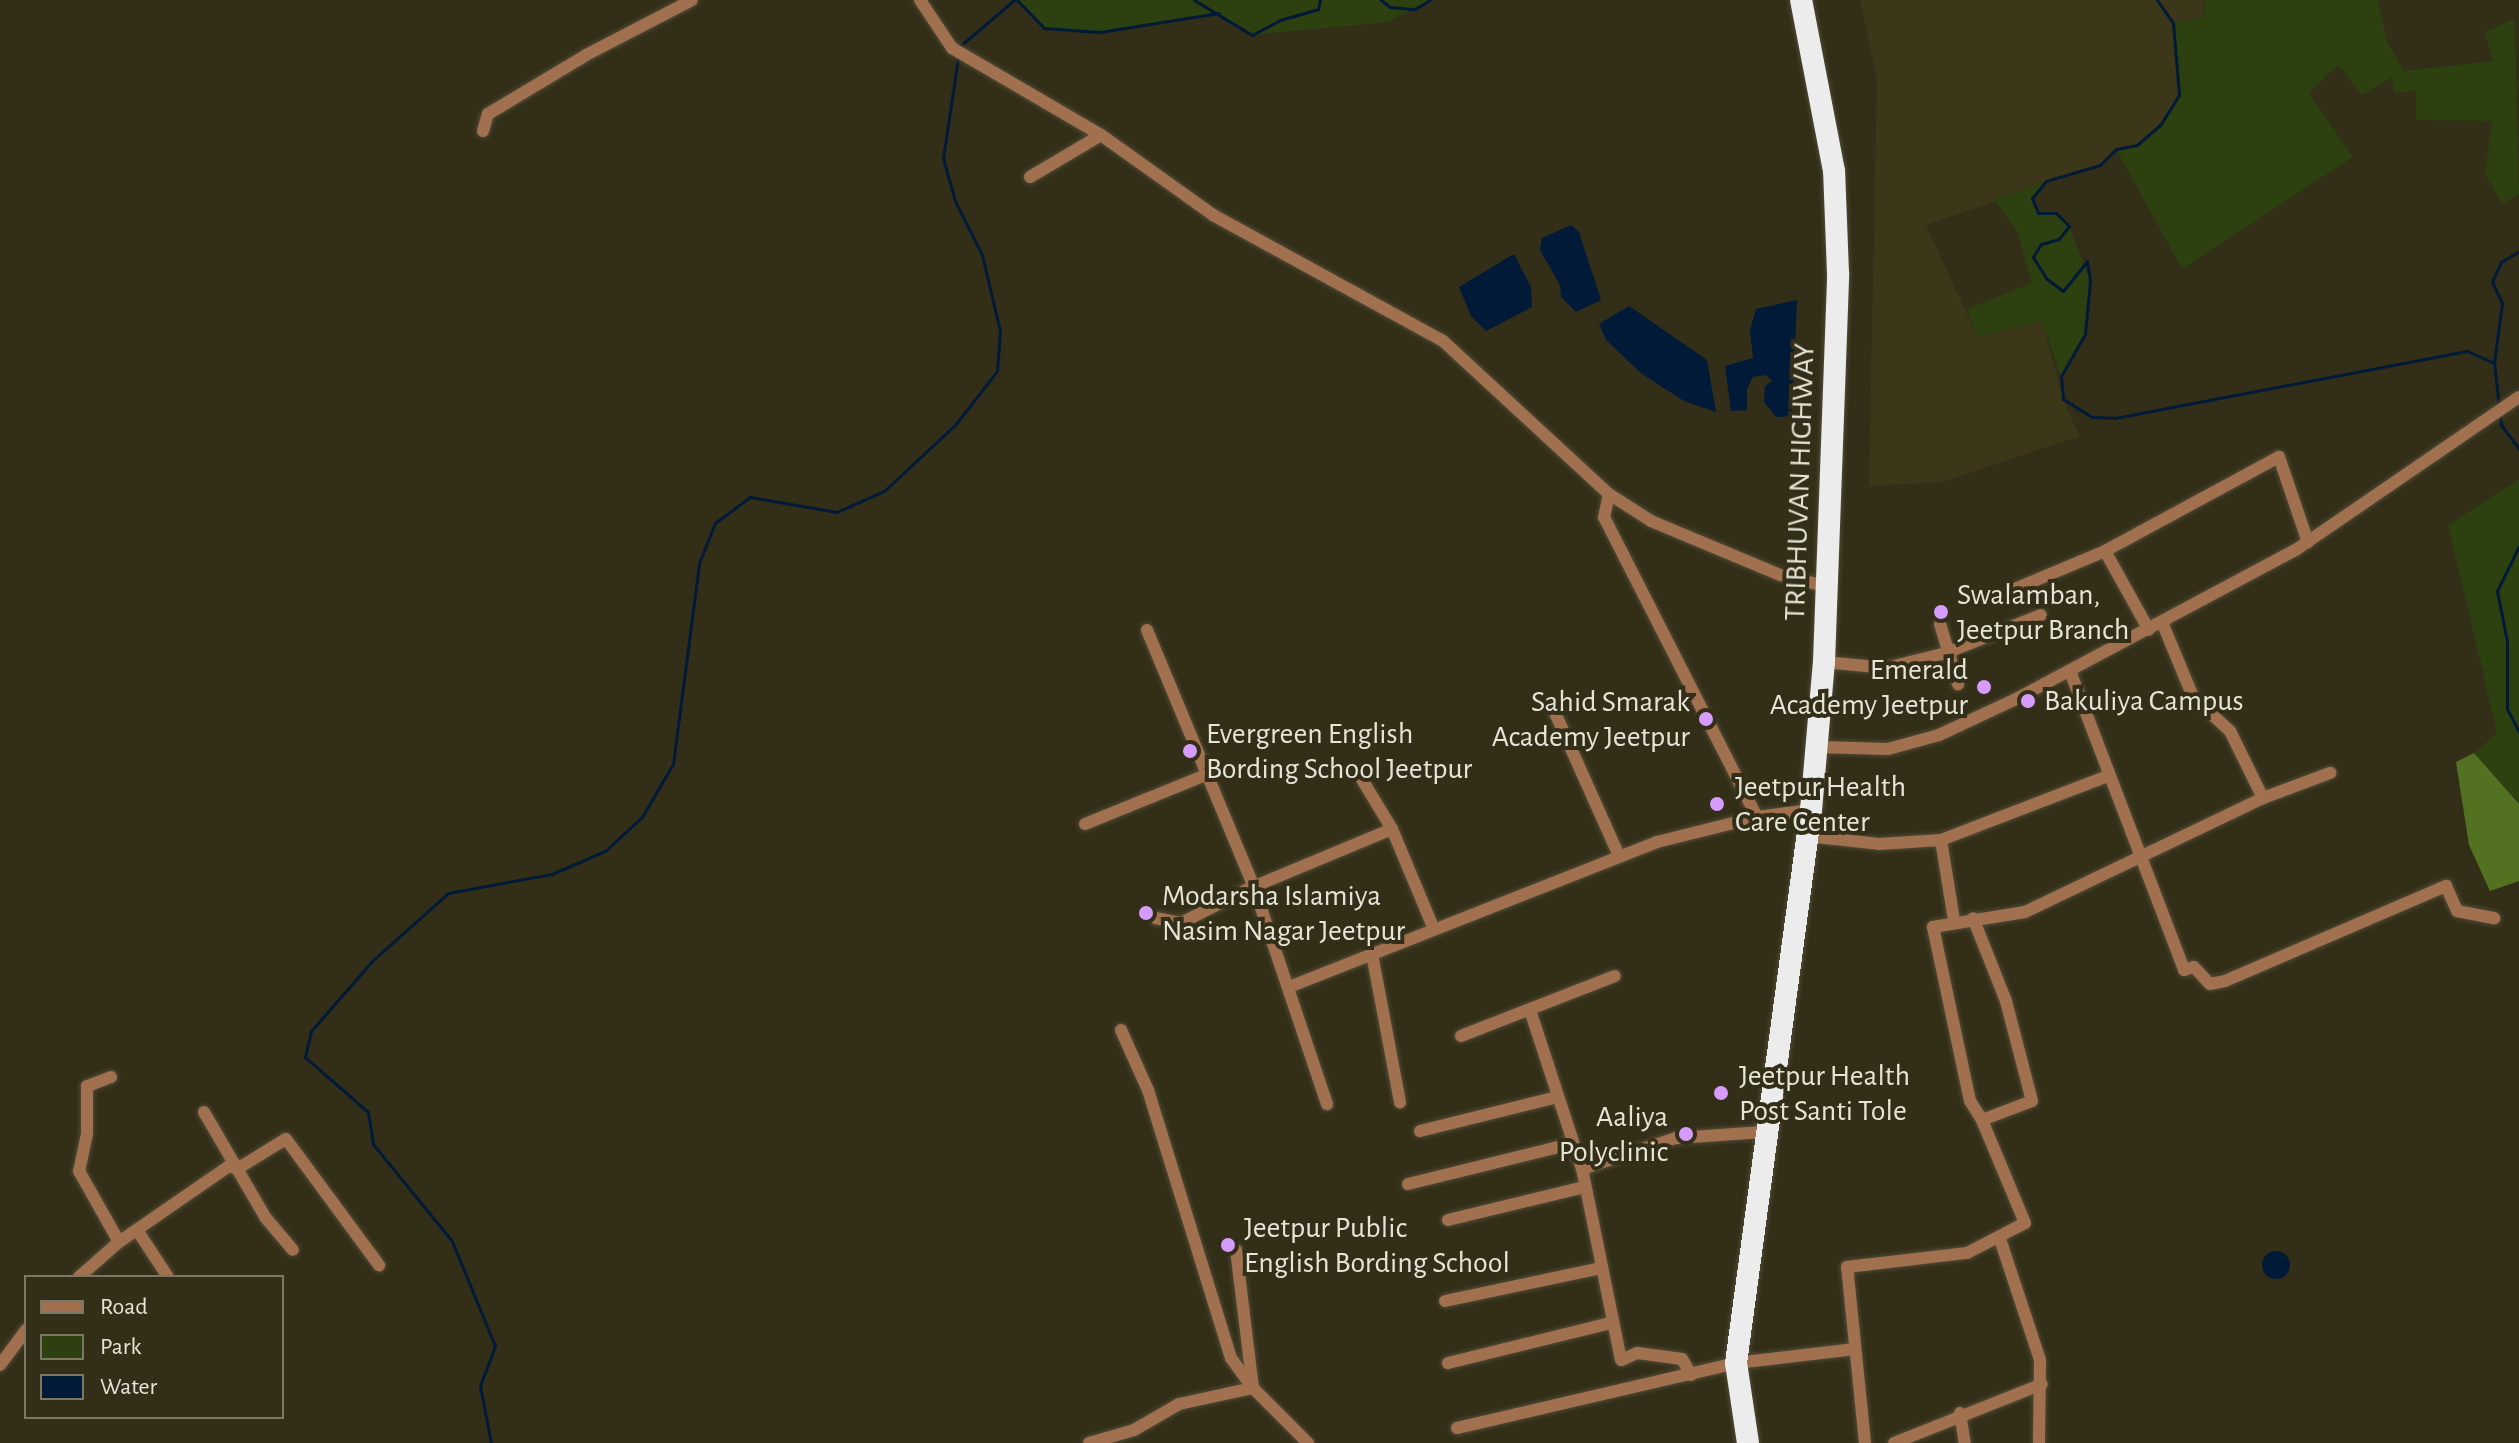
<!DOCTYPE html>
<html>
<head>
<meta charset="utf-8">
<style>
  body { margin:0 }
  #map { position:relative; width:2519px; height:1443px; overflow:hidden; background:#332e18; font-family:"Alegreya Sans",sans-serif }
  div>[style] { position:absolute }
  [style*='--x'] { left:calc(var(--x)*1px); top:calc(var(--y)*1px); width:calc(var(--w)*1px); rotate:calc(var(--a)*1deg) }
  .built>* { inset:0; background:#3d371a }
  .green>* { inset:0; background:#2d400f }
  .forest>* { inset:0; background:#527222 }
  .water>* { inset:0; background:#011a38 }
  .round { border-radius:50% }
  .stream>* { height:3px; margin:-1.5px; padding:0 1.5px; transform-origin:1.5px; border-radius:1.5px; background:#011a38 }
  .roads { filter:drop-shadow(0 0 2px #504b36) drop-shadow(0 0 2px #504b36) }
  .street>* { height:12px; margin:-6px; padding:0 6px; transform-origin:6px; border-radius:6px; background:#a1714f }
  .highway>* { height:22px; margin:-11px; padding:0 11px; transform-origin:11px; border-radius:11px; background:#ececec }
  .dots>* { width:22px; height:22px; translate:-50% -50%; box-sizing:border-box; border:4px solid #332e18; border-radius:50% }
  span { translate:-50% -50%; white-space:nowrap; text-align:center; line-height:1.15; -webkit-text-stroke:8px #332e18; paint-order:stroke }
  .street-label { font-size:30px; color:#e6e4d6 }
  .poi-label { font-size:30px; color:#e6e4d6 }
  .left { translate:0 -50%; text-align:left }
  .right { translate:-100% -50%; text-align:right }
  .legend { position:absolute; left:24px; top:1275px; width:260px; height:144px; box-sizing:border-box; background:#332e18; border:2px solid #7b7764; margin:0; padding:10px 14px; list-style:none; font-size:24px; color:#e6e4d6 }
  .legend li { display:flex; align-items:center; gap:16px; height:40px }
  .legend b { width:40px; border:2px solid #7b7764 }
</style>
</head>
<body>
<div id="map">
  <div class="built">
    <div style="clip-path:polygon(1860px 0,2206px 0,2203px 17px,2173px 23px,2179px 95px,2160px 125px,2137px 145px,2116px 149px,2100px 165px,1926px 225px,1977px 336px,2042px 320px,2063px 399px,2079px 436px,1942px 482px,1869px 486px,1877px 80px)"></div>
  </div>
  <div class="green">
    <div style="clip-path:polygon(1017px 0,1430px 0,1388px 22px,1252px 35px,1218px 13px,1100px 32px,1044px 28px)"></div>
    <div style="clip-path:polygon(2206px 0,2378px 0,2387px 42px,2404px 71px,2493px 61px,2485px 32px,2515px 19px,2519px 194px,2502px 204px,2485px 174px,2492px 121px,2416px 120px,2416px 91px,2394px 93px,2392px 77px,2362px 95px,2338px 65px,2309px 93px,2353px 157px,2182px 269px,2116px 149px,2137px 145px,2160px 125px,2179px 95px,2173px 23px,2203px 17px)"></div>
    <div style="clip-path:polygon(2046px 181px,2032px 198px,2038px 213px,2056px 213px,2069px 226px,2090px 281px,2085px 334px,2061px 376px,2042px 321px,1977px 337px,1967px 309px,2032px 283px,2017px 231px,1994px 200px)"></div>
    <div style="clip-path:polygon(2519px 479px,2519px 804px,2474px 753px,2497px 733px,2448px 525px)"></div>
  </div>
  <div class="forest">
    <div style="clip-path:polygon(2474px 753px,2519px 804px,2519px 881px,2490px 891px,2469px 845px,2456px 762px)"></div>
  </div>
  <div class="water">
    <div style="clip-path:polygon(1571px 225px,1579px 232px,1601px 300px,1576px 312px,1561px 297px,1560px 285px,1540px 250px,1542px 238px)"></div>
    <div style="clip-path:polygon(1514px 254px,1531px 287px,1532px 307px,1486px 331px,1471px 316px,1459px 287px)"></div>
    <div style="clip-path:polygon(1797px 300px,1792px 416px,1776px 417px,1764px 402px,1765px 386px,1772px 381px,1766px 375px,1753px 377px,1747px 389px,1747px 410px,1731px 411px,1725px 366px,1753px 358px,1750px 330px,1756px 309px)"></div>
    <div style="clip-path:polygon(1629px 306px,1707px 360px,1716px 412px,1684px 401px,1642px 374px,1606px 340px,1599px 324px)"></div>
    <div class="round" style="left:2262px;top:1251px;width:28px;height:28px"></div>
  </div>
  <div class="stream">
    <div style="--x:1017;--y:0;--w:39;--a:46"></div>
    <div style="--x:1044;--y:28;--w:56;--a:4.1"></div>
    <div style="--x:1100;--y:32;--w:120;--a:-9.1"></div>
    <div style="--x:1194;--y:0;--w:68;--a:31.1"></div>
    <div style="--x:1252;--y:35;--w:32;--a:-28"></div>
    <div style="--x:1280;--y:20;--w:40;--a:-16"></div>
    <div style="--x:1318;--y:9;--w:9;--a:-77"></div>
    <div style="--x:1381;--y:0;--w:11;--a:38"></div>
    <div style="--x:1390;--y:7;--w:25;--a:5"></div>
    <div style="--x:1415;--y:9;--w:17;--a:-31"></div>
    <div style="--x:2157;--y:0;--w:28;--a:55"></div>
    <div style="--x:2173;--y:23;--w:72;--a:85.2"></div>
    <div style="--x:2179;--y:95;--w:36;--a:122"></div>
    <div style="--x:2160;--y:125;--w:30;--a:139"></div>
    <div style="--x:2137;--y:145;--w:21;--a:169"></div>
    <div style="--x:2116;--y:149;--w:23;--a:135"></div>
    <div style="--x:2100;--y:165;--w:56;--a:163.5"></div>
    <div style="--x:2046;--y:181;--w:22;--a:129"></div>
    <div style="--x:2032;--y:198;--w:16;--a:68"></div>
    <div style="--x:2038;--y:213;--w:18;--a:0"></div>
    <div style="--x:2056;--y:213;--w:18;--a:45"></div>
    <div style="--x:2069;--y:226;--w:16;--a:128"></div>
    <div style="--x:2059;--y:239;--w:19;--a:164"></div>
    <div style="--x:2041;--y:244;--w:15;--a:122"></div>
    <div style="--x:2033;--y:257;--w:26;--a:58"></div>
    <div style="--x:2047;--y:279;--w:20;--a:37"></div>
    <div style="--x:2063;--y:291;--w:38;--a:-51"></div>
    <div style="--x:2087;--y:261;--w:20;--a:81"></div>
    <div style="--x:2090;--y:281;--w:53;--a:95.4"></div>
    <div style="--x:2085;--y:334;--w:48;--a:119.7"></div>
    <div style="--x:2061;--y:376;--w:23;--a:85"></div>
    <div style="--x:2063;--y:399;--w:34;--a:32"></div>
    <div style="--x:2092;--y:417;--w:23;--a:2"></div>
    <div style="--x:2115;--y:418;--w:358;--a:-10.8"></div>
    <div style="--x:2467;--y:351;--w:30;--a:24"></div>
    <div style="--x:2494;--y:363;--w:44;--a:83.5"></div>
    <div style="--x:960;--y:46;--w:71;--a:-40.4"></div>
    <div style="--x:2494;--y:363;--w:61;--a:-82.4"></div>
    <div style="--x:2502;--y:303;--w:23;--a:-115"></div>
    <div style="--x:2492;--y:282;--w:22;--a:-66"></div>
    <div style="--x:2501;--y:262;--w:21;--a:-31"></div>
    <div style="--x:2500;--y:414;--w:11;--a:85"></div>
    <div style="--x:2501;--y:425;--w:30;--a:53"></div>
    <div style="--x:2519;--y:546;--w:50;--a:116.1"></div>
    <div style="--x:2497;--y:591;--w:51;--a:78.7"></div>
    <div style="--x:2507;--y:641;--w:68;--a:90"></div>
    <div style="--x:2507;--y:709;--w:26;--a:62"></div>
    <div style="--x:491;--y:1443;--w:58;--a:-100.9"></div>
    <div style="--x:480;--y:1386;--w:43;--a:-69.4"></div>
    <div style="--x:495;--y:1346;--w:113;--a:-112.3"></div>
    <div style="--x:452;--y:1241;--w:125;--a:-129.2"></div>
    <div style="--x:373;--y:1144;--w:32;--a:-99"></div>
    <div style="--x:368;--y:1112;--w:84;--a:-138.9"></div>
    <div style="--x:305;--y:1057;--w:27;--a:-77"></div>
    <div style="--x:311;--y:1031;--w:93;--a:-48.9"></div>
    <div style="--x:372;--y:961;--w:102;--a:-41.8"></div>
    <div style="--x:448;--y:893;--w:106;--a:-10.4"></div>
    <div style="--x:552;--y:874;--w:58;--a:-23.5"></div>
    <div style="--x:605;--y:851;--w:50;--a:-42.6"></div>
    <div style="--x:642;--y:817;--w:61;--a:-59.7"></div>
    <div style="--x:673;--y:764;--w:203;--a:-82.6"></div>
    <div style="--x:699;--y:563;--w:43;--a:-68.2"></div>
    <div style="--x:715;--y:523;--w:44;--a:-36.6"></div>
    <div style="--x:750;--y:497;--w:88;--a:9.8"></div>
    <div style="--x:837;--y:512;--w:51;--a:-24.1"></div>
    <div style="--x:884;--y:491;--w:97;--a:-42.9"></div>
    <div style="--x:955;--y:425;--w:68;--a:-52.1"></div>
    <div style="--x:997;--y:371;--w:40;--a:-85.7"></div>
    <div style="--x:1000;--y:331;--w:78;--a:-103.3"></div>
    <div style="--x:982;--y:255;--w:60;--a:-116.6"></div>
    <div style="--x:955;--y:201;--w:45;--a:-105.6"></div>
    <div style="--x:943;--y:158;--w:101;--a:-81.5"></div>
  </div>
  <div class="roads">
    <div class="street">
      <div style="--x:920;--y:0;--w:58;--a:56.3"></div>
      <div style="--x:952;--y:48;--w:173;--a:30.3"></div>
      <div style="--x:1101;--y:135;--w:138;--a:35.5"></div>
      <div style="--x:1213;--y:215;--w:262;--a:28.7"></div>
      <div style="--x:1443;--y:341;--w:226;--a:42.7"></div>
      <div style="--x:1609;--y:494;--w:50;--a:32.7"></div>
      <div style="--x:1651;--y:521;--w:140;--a:22.7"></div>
      <div style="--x:1780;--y:575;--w:46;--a:13.7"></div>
      <div style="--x:483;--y:131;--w:18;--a:-74"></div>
      <div style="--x:488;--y:114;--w:114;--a:-31"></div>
      <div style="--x:586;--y:55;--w:119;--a:-27.4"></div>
      <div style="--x:1030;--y:177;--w:82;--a:-30.6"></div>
      <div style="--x:1609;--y:494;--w:24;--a:102"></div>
      <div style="--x:1604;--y:517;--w:337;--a:63"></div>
      <div style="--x:2105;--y:551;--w:90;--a:60.9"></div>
      <div style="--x:2017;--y:588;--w:95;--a:-22.8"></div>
      <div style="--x:2105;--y:551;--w:198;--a:-28.4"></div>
      <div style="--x:2279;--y:457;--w:90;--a:71.2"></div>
      <div style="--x:2162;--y:622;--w:81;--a:67.5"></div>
      <div style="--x:2193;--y:697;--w:50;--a:42.6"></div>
      <div style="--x:2230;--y:731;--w:75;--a:63.8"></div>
      <div style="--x:1940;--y:624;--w:63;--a:73.3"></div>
      <div style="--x:1147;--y:630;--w:282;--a:67.4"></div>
      <div style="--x:1255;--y:890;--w:226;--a:71.4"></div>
      <div style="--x:1824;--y:662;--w:62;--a:5.5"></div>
      <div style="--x:1886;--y:668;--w:62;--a:-14"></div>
      <div style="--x:1946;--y:653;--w:102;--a:-21.8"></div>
      <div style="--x:2070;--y:671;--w:320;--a:69.1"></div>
      <div style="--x:2184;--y:970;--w:10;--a:-17"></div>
      <div style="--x:2194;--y:967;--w:23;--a:47"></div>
      <div style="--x:2210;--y:984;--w:15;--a:-11"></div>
      <div style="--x:2225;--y:981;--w:241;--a:-23.3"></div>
      <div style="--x:2446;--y:886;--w:27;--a:66"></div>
      <div style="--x:2457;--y:911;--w:38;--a:11"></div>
      <div style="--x:1552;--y:706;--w:164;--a:65.9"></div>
      <div style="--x:1818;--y:747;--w:70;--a:1.6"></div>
      <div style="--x:1888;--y:749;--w:53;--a:-15.4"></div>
      <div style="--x:1939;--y:735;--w:87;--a:-25.1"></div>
      <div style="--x:2018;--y:698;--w:316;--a:-28.1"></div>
      <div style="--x:2297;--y:549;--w:269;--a:-34.4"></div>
      <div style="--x:1360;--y:776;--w:62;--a:58.9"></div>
      <div style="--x:1392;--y:829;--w:106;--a:67.3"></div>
      <div style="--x:1085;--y:824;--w:133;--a:-22.1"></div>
      <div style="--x:1807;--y:836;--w:72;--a:6.3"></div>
      <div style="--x:1879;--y:844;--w:62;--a:-3.7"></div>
      <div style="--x:1941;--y:840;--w:179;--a:-21"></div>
      <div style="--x:1941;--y:840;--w:81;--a:80.8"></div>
      <div style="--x:1155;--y:918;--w:26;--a:11"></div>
      <div style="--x:1181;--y:923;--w:75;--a:-26.9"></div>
      <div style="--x:1248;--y:889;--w:156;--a:-22.6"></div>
      <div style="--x:1372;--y:954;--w:151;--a:79.3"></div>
      <div style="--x:1289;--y:987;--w:396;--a:-21.5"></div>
      <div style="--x:1657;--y:842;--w:103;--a:-14"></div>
      <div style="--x:1757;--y:817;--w:54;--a:-7.4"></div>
      <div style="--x:1530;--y:1010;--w:167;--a:71.9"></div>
      <div style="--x:1121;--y:1030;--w:66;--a:65.8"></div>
      <div style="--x:1148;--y:1090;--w:281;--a:72.8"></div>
      <div style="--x:1231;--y:1358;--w:37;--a:54"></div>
      <div style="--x:1253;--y:1388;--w:78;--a:45"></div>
      <div style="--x:1461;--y:1036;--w:165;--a:-21.3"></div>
      <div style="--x:111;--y:1077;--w:26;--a:159"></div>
      <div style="--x:87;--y:1086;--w:48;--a:90"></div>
      <div style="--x:87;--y:1134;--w:38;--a:102"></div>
      <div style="--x:79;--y:1171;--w:81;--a:60.6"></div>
      <div style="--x:204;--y:1112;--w:121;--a:59.8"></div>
      <div style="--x:265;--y:1217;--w:43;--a:49.7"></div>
      <div style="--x:1982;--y:1120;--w:22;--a:-122"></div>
      <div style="--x:1970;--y:1101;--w:178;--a:-102"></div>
      <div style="--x:1933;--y:927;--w:93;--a:-9.3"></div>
      <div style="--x:2025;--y:912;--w:264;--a:-25.6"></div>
      <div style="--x:2263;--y:798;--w:72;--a:-20.5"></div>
      <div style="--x:1420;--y:1131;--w:141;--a:-13.9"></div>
      <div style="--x:1408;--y:1184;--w:168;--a:-13.8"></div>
      <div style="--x:1448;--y:1220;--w:140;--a:-13.6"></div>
      <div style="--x:137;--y:1230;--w:56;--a:56.6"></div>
      <div style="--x:2000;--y:1239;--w:127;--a:71.7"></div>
      <div style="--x:2040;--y:1360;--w:83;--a:90.7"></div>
      <div style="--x:79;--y:1277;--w:53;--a:-41.2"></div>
      <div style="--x:119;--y:1242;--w:134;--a:-34.6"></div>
      <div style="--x:229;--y:1166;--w:9;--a:21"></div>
      <div style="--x:237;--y:1169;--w:57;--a:-31.5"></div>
      <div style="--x:286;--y:1139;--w:157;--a:53.6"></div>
      <div style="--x:1445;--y:1301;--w:159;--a:-11.9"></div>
      <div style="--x:1448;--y:1363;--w:168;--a:-13.8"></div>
      <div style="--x:0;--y:1365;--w:44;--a:-53.4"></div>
      <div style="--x:1691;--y:1375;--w:18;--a:-119"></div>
      <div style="--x:1682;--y:1359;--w:45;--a:-172.4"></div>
      <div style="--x:1637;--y:1353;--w:17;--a:156"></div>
      <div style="--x:1621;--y:1360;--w:195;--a:-101.5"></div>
      <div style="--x:1582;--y:1169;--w:99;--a:-18.3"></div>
      <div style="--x:1676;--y:1138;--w:88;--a:-3.9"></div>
      <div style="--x:1960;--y:1413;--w:30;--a:81"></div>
      <div style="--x:1457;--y:1428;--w:286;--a:-13.1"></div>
      <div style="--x:1736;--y:1363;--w:120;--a:-6.7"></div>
      <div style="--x:1089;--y:1443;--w:47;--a:-16.1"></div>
      <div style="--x:1134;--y:1430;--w:52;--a:-30"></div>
      <div style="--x:1179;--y:1404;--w:76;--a:-12.2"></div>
      <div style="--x:1253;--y:1388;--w:139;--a:-97"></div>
      <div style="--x:1865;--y:1443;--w:177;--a:-95.8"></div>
      <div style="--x:1847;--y:1267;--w:121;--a:-6.7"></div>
      <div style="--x:1967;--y:1253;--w:65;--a:-27.3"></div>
      <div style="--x:2025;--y:1223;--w:112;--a:-112.7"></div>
      <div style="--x:1982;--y:1120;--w:53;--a:-20.8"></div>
      <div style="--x:2032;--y:1101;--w:103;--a:-104.6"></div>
      <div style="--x:2006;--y:1001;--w:89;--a:-111.7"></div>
      <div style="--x:1894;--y:1443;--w:159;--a:-21.7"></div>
    </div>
    <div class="highway">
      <div style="--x:1748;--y:1443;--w:81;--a:-98.5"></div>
      <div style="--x:1736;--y:1363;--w:558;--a:-82.28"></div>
      <div style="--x:1811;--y:810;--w:149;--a:-85"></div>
      <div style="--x:1824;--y:662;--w:389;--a:-87.9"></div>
      <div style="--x:1838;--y:273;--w:102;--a:-92.2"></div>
      <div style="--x:1834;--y:171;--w:174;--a:-100.9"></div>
    </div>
  </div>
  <div class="dots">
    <div style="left:1941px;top:612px;background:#d59cfb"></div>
    <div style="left:1984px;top:687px;background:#d59cfb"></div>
    <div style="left:2028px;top:701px;background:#d59cfb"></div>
    <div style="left:1706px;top:719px;background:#d59cfb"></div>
    <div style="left:1190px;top:751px;background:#d59cfb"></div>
    <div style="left:1717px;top:804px;background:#d59cfb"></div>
    <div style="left:1146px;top:913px;background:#d59cfb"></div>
    <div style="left:1721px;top:1093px;background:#d59cfb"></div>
    <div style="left:1686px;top:1134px;background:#d59cfb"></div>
    <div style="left:1228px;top:1245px;background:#d59cfb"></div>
  </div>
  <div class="street-label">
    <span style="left:1800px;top:482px;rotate:-88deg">TRIBHUVAN HIGHWAY</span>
  </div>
  <div class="poi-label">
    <span class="left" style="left:1957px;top:612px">Swalamban,<br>Jeetpur Branch</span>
    <span class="right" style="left:1968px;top:687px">Emerald<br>Academy Jeetpur</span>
    <span class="left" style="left:2044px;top:701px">Bakuliya Campus</span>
    <span class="right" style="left:1690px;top:719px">Sahid Smarak<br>Academy Jeetpur</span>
    <span class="left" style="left:1206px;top:751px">Evergreen English<br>Bording School Jeetpur</span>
    <span class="left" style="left:1735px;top:804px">Jeetpur Health<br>Care Center</span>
    <span class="left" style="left:1162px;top:913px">Modarsha Islamiya<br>Nasim Nagar Jeetpur</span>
    <span class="left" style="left:1739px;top:1093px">Jeetpur Health<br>Post Santi Tole</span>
    <span class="right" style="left:1668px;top:1134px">Aaliya<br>Polyclinic</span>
    <span class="left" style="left:1244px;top:1245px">Jeetpur Public<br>English Bording School</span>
  </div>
  <ul class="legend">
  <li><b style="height:10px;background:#a1714f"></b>Road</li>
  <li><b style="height:22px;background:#2d400f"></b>Park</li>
  <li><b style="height:22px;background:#011a38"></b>Water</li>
  </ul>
</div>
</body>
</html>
